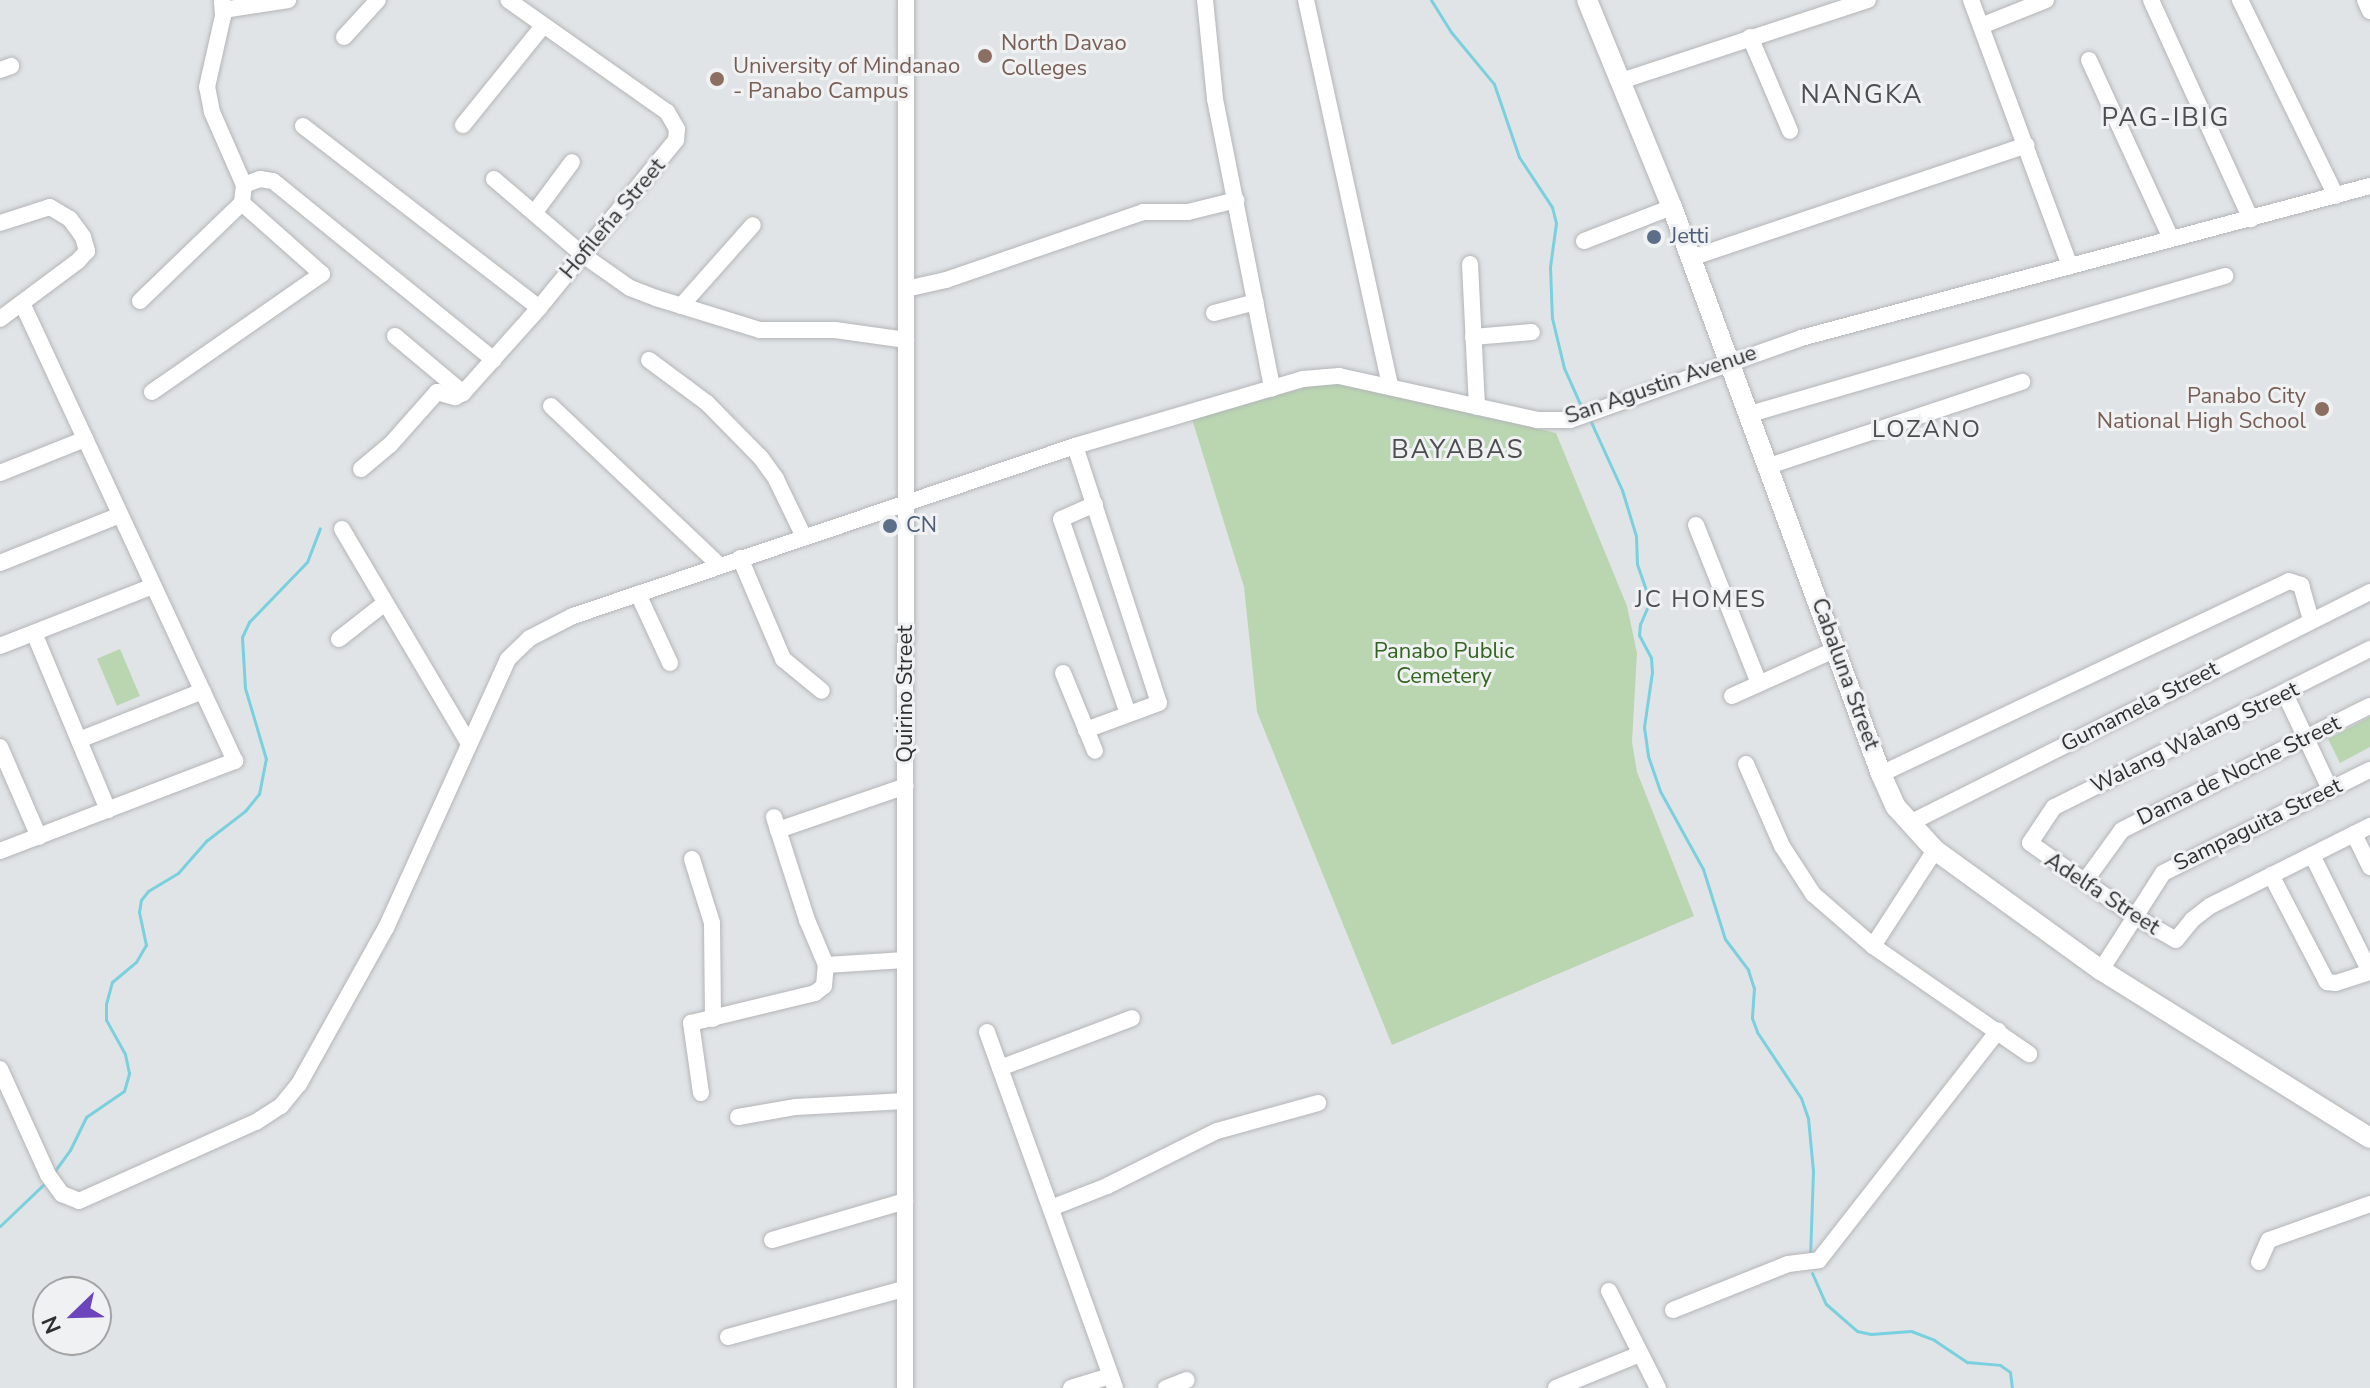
<!DOCTYPE html>
<html>
<head>
<meta charset="utf-8">
<style>
  body { margin:0 }
  #map { position:relative; width:2370px; height:1388px; overflow:hidden; background:#e1e4e6; font-family:"Nunito Sans",sans-serif }
  div>[style] { position:absolute }
  [style*='--x'] { left:calc(var(--x)*1px); top:calc(var(--y)*1px); width:calc(var(--w)*1px); rotate:calc(var(--a)*1deg) }
  .green>* { inset:0; background:#bad6b1; transform-origin:0 0 }
  .stream>* { height:3px; margin:-1.5px; padding:0 1.5px; transform-origin:1.5px; border-radius:1.5px; background:#79d0de }
  .roads { filter:drop-shadow(0 0 2px #b3b5b8) drop-shadow(0 0 2px #b3b5b8) }
  .minor>* { height:16px; margin:-8px; padding:0 8px; transform-origin:8px; border-radius:8px; background:#fff }
  .major>* { height:20px; margin:-10px; padding:0 10px; transform-origin:10px; border-radius:10px; background:#fff }
  .dots>* { width:22px; height:22px; translate:-50% -50%; box-sizing:border-box; border:4px solid #eff1f3; border-radius:50% }
  span { translate:-50% -50%; white-space:nowrap; text-align:center; line-height:1.15; -webkit-text-stroke:6px #eff1f3; paint-order:stroke }
  .education-label { font-size:22px; color:#785e54 }
  .left { translate:0 -50%; text-align:left }
  .right { translate:-100% -50%; text-align:right }
  .street-label { font-size:22px; color:#2f3031 }
  .service-label { font-size:22px; color:#4e5e75 }
  .park-label { font-size:22px; color:#31651d }
  .neighbourhood-label { font-size:24px; color:#4c4e50; letter-spacing:2px }
  .quarter-label { font-size:26px; color:#4c4e50; letter-spacing:2px }
  .north { position:absolute; left:32px; top:1276px; width:80px; height:80px; box-sizing:border-box; background:#eff1f3; border:2px solid #a2a4a5; border-radius:50%; rotate:247deg; font-size:22px; font-weight:700; line-height:32px; text-align:center; color:#2f3031 }
  .north::after { content:''; display:block; margin:auto; width:28px; height:36px; background:#6c45bd; clip-path:polygon(50% 0,100% 100%,50% 72%,0 100%) }
</style>
</head>
<body>
<div id="map">
  <div class="green">
    <div style="clip-path:polygon(1341px 384px,1556px 433px,1627px 606px,1637px 653px,1632px 742px,1637px 772px,1694px 916px,1392px 1045px,1257px 712px,1244px 587px,1192px 419px,1310px 386px)"></div>
    <div style="left:120px;top:649px;width:51px;height:25px;rotate:67deg"></div>
    <div style="clip-path:polygon(2370px 717px,2370px 747px,2340px 763px,2328px 739px)"></div>
  </div>
  <div class="stream">
    <div style="--x:1431;--y:0;--w:38;--a:58"></div>
    <div style="--x:1451;--y:32;--w:67;--a:50.4"></div>
    <div style="--x:1494;--y:84;--w:77;--a:71.1"></div>
    <div style="--x:1519;--y:157;--w:60;--a:56.6"></div>
    <div style="--x:1552;--y:207;--w:16;--a:76"></div>
    <div style="--x:1556;--y:223;--w:44;--a:97.8"></div>
    <div style="--x:1550;--y:267;--w:51;--a:87.8"></div>
    <div style="--x:1552;--y:318;--w:51;--a:76.5"></div>
    <div style="--x:1564;--y:368;--w:42;--a:65.9"></div>
    <div style="--x:1591;--y:422;--w:75;--a:65.5"></div>
    <div style="--x:1622;--y:490;--w:48;--a:73.1"></div>
    <div style="--x:1636;--y:536;--w:28;--a:88"></div>
    <div style="--x:1637;--y:564;--w:39;--a:71"></div>
    <div style="--x:1650;--y:601;--w:25;--a:113"></div>
    <div style="--x:1640;--y:624;--w:11;--a:95"></div>
    <div style="--x:1639;--y:635;--w:26;--a:62"></div>
    <div style="--x:1651;--y:658;--w:14;--a:86"></div>
    <div style="--x:1652;--y:672;--w:56;--a:98.3"></div>
    <div style="--x:1644;--y:727;--w:29;--a:82"></div>
    <div style="--x:1648;--y:756;--w:37;--a:71"></div>
    <div style="--x:1660;--y:791;--w:89;--a:61.1"></div>
    <div style="--x:1703;--y:869;--w:73;--a:72.6"></div>
    <div style="--x:1725;--y:939;--w:39;--a:53"></div>
    <div style="--x:1748;--y:970;--w:19;--a:72"></div>
    <div style="--x:1754;--y:988;--w:30;--a:94"></div>
    <div style="--x:1752;--y:1018;--w:15;--a:70"></div>
    <div style="--x:1757;--y:1032;--w:79;--a:56.3"></div>
    <div style="--x:1801;--y:1098;--w:21;--a:71"></div>
    <div style="--x:1808;--y:1118;--w:53;--a:84.6"></div>
    <div style="--x:1813;--y:1171;--w:85;--a:92"></div>
    <div style="--x:54;--y:1172;--w:27;--a:-54"></div>
    <div style="--x:70;--y:1150;--w:37;--a:-64"></div>
    <div style="--x:86;--y:1117;--w:46;--a:-34.4"></div>
    <div style="--x:124;--y:1091;--w:19;--a:-74"></div>
    <div style="--x:129;--y:1073;--w:19;--a:-102"></div>
    <div style="--x:125;--y:1054;--w:39;--a:-119"></div>
    <div style="--x:106;--y:1020;--w:16;--a:-90"></div>
    <div style="--x:106;--y:1004;--w:23;--a:-75"></div>
    <div style="--x:112;--y:982;--w:31;--a:-40"></div>
    <div style="--x:136;--y:962;--w:20;--a:-60"></div>
    <div style="--x:146;--y:945;--w:34;--a:-102"></div>
    <div style="--x:139;--y:912;--w:12;--a:-81"></div>
    <div style="--x:141;--y:900;--w:11;--a:-52"></div>
    <div style="--x:148;--y:891;--w:35;--a:-31"></div>
    <div style="--x:178;--y:873;--w:43;--a:-48.8"></div>
    <div style="--x:206;--y:841;--w:49;--a:-37.6"></div>
    <div style="--x:245;--y:811;--w:22;--a:-51"></div>
    <div style="--x:259;--y:794;--w:36;--a:-79"></div>
    <div style="--x:266;--y:759;--w:74;--a:-106.5"></div>
    <div style="--x:245;--y:688;--w:51;--a:-93.4"></div>
    <div style="--x:242;--y:637;--w:17;--a:-65"></div>
    <div style="--x:249;--y:622;--w:83;--a:-46"></div>
    <div style="--x:307;--y:562;--w:36;--a:-69"></div>
    <div style="--x:0;--y:1226;--w:61;--a:-43.7"></div>
    <div style="--x:1812;--y:1273;--w:34;--a:66"></div>
    <div style="--x:1826;--y:1304;--w:41;--a:41.1"></div>
    <div style="--x:1857;--y:1331;--w:14;--a:12"></div>
    <div style="--x:1871;--y:1334;--w:40;--a:-4.3"></div>
    <div style="--x:1911;--y:1331;--w:25;--a:21"></div>
    <div style="--x:1934;--y:1340;--w:40;--a:34"></div>
    <div style="--x:1967;--y:1362;--w:33;--a:5"></div>
    <div style="--x:2000;--y:1365;--w:12;--a:35"></div>
    <div style="--x:2010;--y:1372;--w:16;--a:83"></div>
  </div>
  <div class="roads">
    <div class="minor">
      <div style="--x:1205;--y:0;--w:100;--a:84.2"></div>
      <div style="--x:1215;--y:99;--w:295;--a:78.8"></div>
      <div style="--x:1306;--y:0;--w:393;--a:77.7"></div>
      <div style="--x:1971;--y:0;--w:284;--a:69.6"></div>
      <div style="--x:2151;--y:0;--w:241;--a:65.5"></div>
      <div style="--x:2240;--y:0;--w:218;--a:63.9"></div>
      <div style="--x:2365;--y:0;--w:12;--a:66"></div>
      <div style="--x:223;--y:10;--w:66;--a:-8.7"></div>
      <div style="--x:1981;--y:26;--w:70;--a:-21.8"></div>
      <div style="--x:344;--y:37;--w:50;--a:-47.4"></div>
      <div style="--x:1750;--y:37;--w:102;--a:66.9"></div>
      <div style="--x:2089;--y:60;--w:196;--a:65.3"></div>
      <div style="--x:0;--y:70;--w:12;--a:-20"></div>
      <div style="--x:1621;--y:81;--w:260;--a:-18.2"></div>
      <div style="--x:463;--y:125;--w:127;--a:-51.1"></div>
      <div style="--x:303;--y:126;--w:298;--a:37.6"></div>
      <div style="--x:494;--y:179;--w:117;--a:40.5"></div>
      <div style="--x:583;--y:255;--w:57;--a:35.1"></div>
      <div style="--x:630;--y:288;--w:28;--a:21"></div>
      <div style="--x:656;--y:298;--w:109;--a:17.1"></div>
      <div style="--x:760;--y:330;--w:75;--a:0"></div>
      <div style="--x:835;--y:330;--w:72;--a:8"></div>
      <div style="--x:244;--y:185;--w:17;--a:-21"></div>
      <div style="--x:260;--y:179;--w:13;--a:9"></div>
      <div style="--x:273;--y:181;--w:284;--a:39"></div>
      <div style="--x:535;--y:212;--w:62;--a:-53.5"></div>
      <div style="--x:0;--y:223;--w:52;--a:-17.7"></div>
      <div style="--x:50;--y:207;--w:23;--a:31"></div>
      <div style="--x:70;--y:219;--w:22;--a:54"></div>
      <div style="--x:83;--y:237;--w:15;--a:74"></div>
      <div style="--x:87;--y:251;--w:13;--a:132"></div>
      <div style="--x:78;--y:261;--w:97;--a:143.4"></div>
      <div style="--x:1584;--y:241;--w:94;--a:-21.1"></div>
      <div style="--x:1691;--y:258;--w:354;--a:-18.6"></div>
      <div style="--x:1470;--y:264;--w:143;--a:87.2"></div>
      <div style="--x:906;--y:289;--w:41;--a:-12.7"></div>
      <div style="--x:946;--y:280;--w:208;--a:-19"></div>
      <div style="--x:1143;--y:212;--w:45;--a:0"></div>
      <div style="--x:1188;--y:212;--w:50;--a:-13.8"></div>
      <div style="--x:140;--y:301;--w:141;--a:-43.9"></div>
      <div style="--x:681;--y:306;--w:108;--a:-48.4"></div>
      <div style="--x:1214;--y:313;--w:43;--a:-14.7"></div>
      <div style="--x:395;--y:336;--w:89;--a:40"></div>
      <div style="--x:1473;--y:337;--w:59;--a:-4.8"></div>
      <div style="--x:649;--y:360;--w:72;--a:36.6"></div>
      <div style="--x:707;--y:403;--w:77;--a:45.5"></div>
      <div style="--x:761;--y:458;--w:26;--a:54"></div>
      <div style="--x:776;--y:479;--w:64;--a:64.2"></div>
      <div style="--x:152;--y:392;--w:207;--a:-34.8"></div>
      <div style="--x:322;--y:274;--w:107;--a:-138.4"></div>
      <div style="--x:242;--y:203;--w:18;--a:-84"></div>
      <div style="--x:244;--y:185;--w:80;--a:-113.7"></div>
      <div style="--x:212;--y:112;--w:25;--a:-101"></div>
      <div style="--x:207;--y:87;--w:73;--a:-77.3"></div>
      <div style="--x:223;--y:16;--w:16;--a:-94"></div>
      <div style="--x:551;--y:406;--w:231;--a:43.4"></div>
      <div style="--x:1750;--y:414;--w:495;--a:-16.2"></div>
      <div style="--x:1075;--y:446;--w:270;--a:71.9"></div>
      <div style="--x:1159;--y:703;--w:78;--a:159.7"></div>
      <div style="--x:1769;--y:466;--w:267;--a:-18.4"></div>
      <div style="--x:361;--y:469;--w:38;--a:-40"></div>
      <div style="--x:390;--y:445;--w:71;--a:-48.4"></div>
      <div style="--x:437;--y:392;--w:19;--a:16"></div>
      <div style="--x:455;--y:397;--w:9;--a:-27"></div>
      <div style="--x:463;--y:393;--w:114;--a:-48.2"></div>
      <div style="--x:539;--y:308;--w:217;--a:-50.8"></div>
      <div style="--x:676;--y:140;--w:11;--a:-85"></div>
      <div style="--x:677;--y:129;--w:20;--a:-120"></div>
      <div style="--x:667;--y:112;--w:194;--a:-144.8"></div>
      <div style="--x:0;--y:473;--w:92;--a:-21.8"></div>
      <div style="--x:1095;--y:504;--w:37;--a:156"></div>
      <div style="--x:1061;--y:519;--w:206;--a:71"></div>
      <div style="--x:1696;--y:525;--w:170;--a:68.3"></div>
      <div style="--x:342;--y:529;--w:250;--a:59.4"></div>
      <div style="--x:740;--y:558;--w:110;--a:66.9"></div>
      <div style="--x:783;--y:659;--w:50;--a:39.4"></div>
      <div style="--x:0;--y:563;--w:129;--a:-21.8"></div>
      <div style="--x:638;--y:594;--w:76;--a:65.1"></div>
      <div style="--x:34;--y:633;--w:192;--a:67.3"></div>
      <div style="--x:339;--y:639;--w:58;--a:-38"></div>
      <div style="--x:0;--y:646;--w:164;--a:-21.4"></div>
      <div style="--x:2370;--y:649;--w:353;--a:153.4"></div>
      <div style="--x:2054;--y:807;--w:43;--a:123.7"></div>
      <div style="--x:2030;--y:843;--w:127;--a:35.1"></div>
      <div style="--x:2134;--y:916;--w:48;--a:29.7"></div>
      <div style="--x:2176;--y:940;--w:26;--a:-51"></div>
      <div style="--x:2192;--y:920;--w:23;--a:-38"></div>
      <div style="--x:2210;--y:906;--w:179;--a:-26.6"></div>
      <div style="--x:1063;--y:673;--w:84;--a:67.7"></div>
      <div style="--x:2285;--y:694;--w:105;--a:64.7"></div>
      <div style="--x:1732;--y:696;--w:114;--a:-24.3"></div>
      <div style="--x:79;--y:740;--w:133;--a:-21.6"></div>
      <div style="--x:0;--y:747;--w:98;--a:66.6"></div>
      <div style="--x:1746;--y:764;--w:90;--a:66.3"></div>
      <div style="--x:1782;--y:846;--w:57;--a:57.1"></div>
      <div style="--x:1813;--y:894;--w:79;--a:40.9"></div>
      <div style="--x:1873;--y:946;--w:190;--a:34.7"></div>
      <div style="--x:1881;--y:774;--w:451;--a:-25.3"></div>
      <div style="--x:2289;--y:581;--w:13;--a:18"></div>
      <div style="--x:2301;--y:585;--w:37;--a:74"></div>
      <div style="--x:1910;--y:823;--w:515;--a:-26.66"></div>
      <div style="--x:778;--y:830;--w:135;--a:-19"></div>
      <div style="--x:2354;--y:834;--w:37;--a:64"></div>
      <div style="--x:0;--y:851;--w:252;--a:-21"></div>
      <div style="--x:235;--y:761;--w:505;--a:-114.94"></div>
      <div style="--x:2312;--y:855;--w:131;--a:63.6"></div>
      <div style="--x:692;--y:859;--w:67;--a:72.6"></div>
      <div style="--x:712;--y:923;--w:96;--a:89.4"></div>
      <div style="--x:2271;--y:875;--w:121;--a:62.4"></div>
      <div style="--x:2327;--y:982;--w:9;--a:6"></div>
      <div style="--x:2336;--y:983;--w:36;--a:-18"></div>
      <div style="--x:2085;--y:881;--w:63;--a:-54"></div>
      <div style="--x:2122;--y:830;--w:277;--a:-26.6"></div>
      <div style="--x:1873;--y:946;--w:114;--a:-57.1"></div>
      <div style="--x:826;--y:965;--w:79;--a:-3.6"></div>
      <div style="--x:2101;--y:970;--w:115;--a:-57.4"></div>
      <div style="--x:2163;--y:873;--w:231;--a:-26.5"></div>
      <div style="--x:987;--y:1032;--w:378;--a:70.2"></div>
      <div style="--x:1000;--y:1068;--w:141;--a:-20.7"></div>
      <div style="--x:0;--y:1069;--w:116;--a:65.6"></div>
      <div style="--x:48;--y:1175;--w:24;--a:54"></div>
      <div style="--x:62;--y:1194;--w:18;--a:22"></div>
      <div style="--x:79;--y:1201;--w:194;--a:-24.1"></div>
      <div style="--x:256;--y:1122;--w:30;--a:-33"></div>
      <div style="--x:281;--y:1106;--w:28;--a:-51"></div>
      <div style="--x:299;--y:1084;--w:179;--a:-60.9"></div>
      <div style="--x:386;--y:928;--w:295;--a:-65.6"></div>
      <div style="--x:508;--y:659;--w:30;--a:-44"></div>
      <div style="--x:530;--y:638;--w:48;--a:-27.1"></div>
      <div style="--x:573;--y:616;--w:530;--a:-18.71"></div>
      <div style="--x:1075;--y:446;--w:238;--a:-16.4"></div>
      <div style="--x:1303;--y:379;--w:36;--a:-5"></div>
      <div style="--x:1339;--y:376;--w:204;--a:12.5"></div>
      <div style="--x:1538;--y:420;--w:32;--a:0"></div>
      <div style="--x:1570;--y:420;--w:245;--a:-19.5"></div>
      <div style="--x:1801;--y:338;--w:589;--a:-14.96"></div>
      <div style="--x:701;--y:1093;--w:71;--a:-98.1"></div>
      <div style="--x:691;--y:1023;--w:128;--a:-13.6"></div>
      <div style="--x:815;--y:993;--w:11;--a:-38"></div>
      <div style="--x:824;--y:986;--w:21;--a:-85"></div>
      <div style="--x:826;--y:965;--w:49;--a:-112.9"></div>
      <div style="--x:807;--y:920;--w:108;--a:-107.8"></div>
      <div style="--x:738;--y:1117;--w:59;--a:-9.8"></div>
      <div style="--x:796;--y:1107;--w:109;--a:-3.2"></div>
      <div style="--x:1051;--y:1208;--w:60;--a:-21.4"></div>
      <div style="--x:1107;--y:1186;--w:123;--a:-26.6"></div>
      <div style="--x:1217;--y:1131;--w:105;--a:-15.5"></div>
      <div style="--x:772;--y:1240;--w:139;--a:-16.3"></div>
      <div style="--x:2259;--y:1262;--w:24;--a:-66"></div>
      <div style="--x:2269;--y:1240;--w:107;--a:-19.6"></div>
      <div style="--x:1609;--y:1291;--w:109;--a:63.2"></div>
      <div style="--x:1673;--y:1310;--w:124;--a:-21.8"></div>
      <div style="--x:1788;--y:1264;--w:31;--a:-7"></div>
      <div style="--x:1819;--y:1260;--w:291;--a:-52"></div>
      <div style="--x:728;--y:1337;--w:181;--a:-15.3"></div>
      <div style="--x:905;--y:1388;--w:1388;--a:-89.96"></div>
      <div style="--x:1071;--y:1388;--w:41;--a:-17.1"></div>
      <div style="--x:1166;--y:1388;--w:22;--a:-21"></div>
      <div style="--x:1556;--y:1388;--w:91;--a:-22"></div>
    </div>
    <div class="major">
      <div style="--x:1587;--y:0;--w:224;--a:67.7"></div>
      <div style="--x:1672;--y:207;--w:604;--a:69.77"></div>
      <div style="--x:1881;--y:774;--w:36;--a:66"></div>
      <div style="--x:1896;--y:807;--w:58;--a:47.8"></div>
      <div style="--x:1935;--y:850;--w:205;--a:35.9"></div>
      <div style="--x:2101;--y:970;--w:317;--a:32"></div>
    </div>
  </div>
  <div class="dots">
    <div style="left:985px;top:56px;background:#8d6e63"></div>
    <div style="left:717px;top:79px;background:#8d6e63"></div>
    <div style="left:1654px;top:237px;background:#5c6f8a"></div>
    <div style="left:2322px;top:409px;background:#8d6e63"></div>
    <div style="left:890px;top:526px;background:#5c6f8a"></div>
  </div>
  <div class="education-label">
    <span class="left" style="left:1001px;top:56px">North Davao<br>Colleges</span>
    <span class="left" style="left:733px;top:79px">University of Mindanao<br>- Panabo Campus</span>
    <span class="right" style="left:2306px;top:409px">Panabo City<br>National High School</span>
  </div>
  <div class="street-label">
    <span style="left:613px;top:219px;rotate:-50deg">Hofileña Street</span>
    <span style="left:1661px;top:385px;rotate:-19deg">San Agustin Avenue</span>
    <span style="left:1845px;top:674px;rotate:70deg">Cabaluna Street</span>
    <span style="left:906px;top:694px;rotate:-90deg">Quirino Street</span>
    <span style="left:2140px;top:707px;rotate:-27deg">Gumamela Street</span>
    <span style="left:2195px;top:738px;rotate:-26deg">Walang Walang Street</span>
    <span style="left:2239px;top:771px;rotate:-26deg">Dama de Noche Street</span>
    <span style="left:2258px;top:825px;rotate:-26deg">Sampaguita Street</span>
    <span style="left:2102px;top:894px;rotate:33deg">Adelfa Street</span>
  </div>
  <div class="service-label">
    <span class="left" style="left:1670px;top:237px">Jetti</span>
    <span class="left" style="left:906px;top:526px">CN</span>
  </div>
  <div class="park-label">
    <span style="left:1444px;top:664px">Panabo Public<br>Cemetery</span>
  </div>
  <div class="neighbourhood-label">
    <span style="left:1927px;top:430px">LOZANO</span>
    <span style="left:1701px;top:600px">JC HOMES</span>
  </div>
  <div class="quarter-label">
    <span style="left:1862px;top:95px">NANGKA</span>
    <span style="left:2166px;top:118px">PAG-IBIG</span>
    <span style="left:1458px;top:450px">BAYABAS</span>
  </div>
  <div class="north">N</div>
</div>
</body>
</html>
